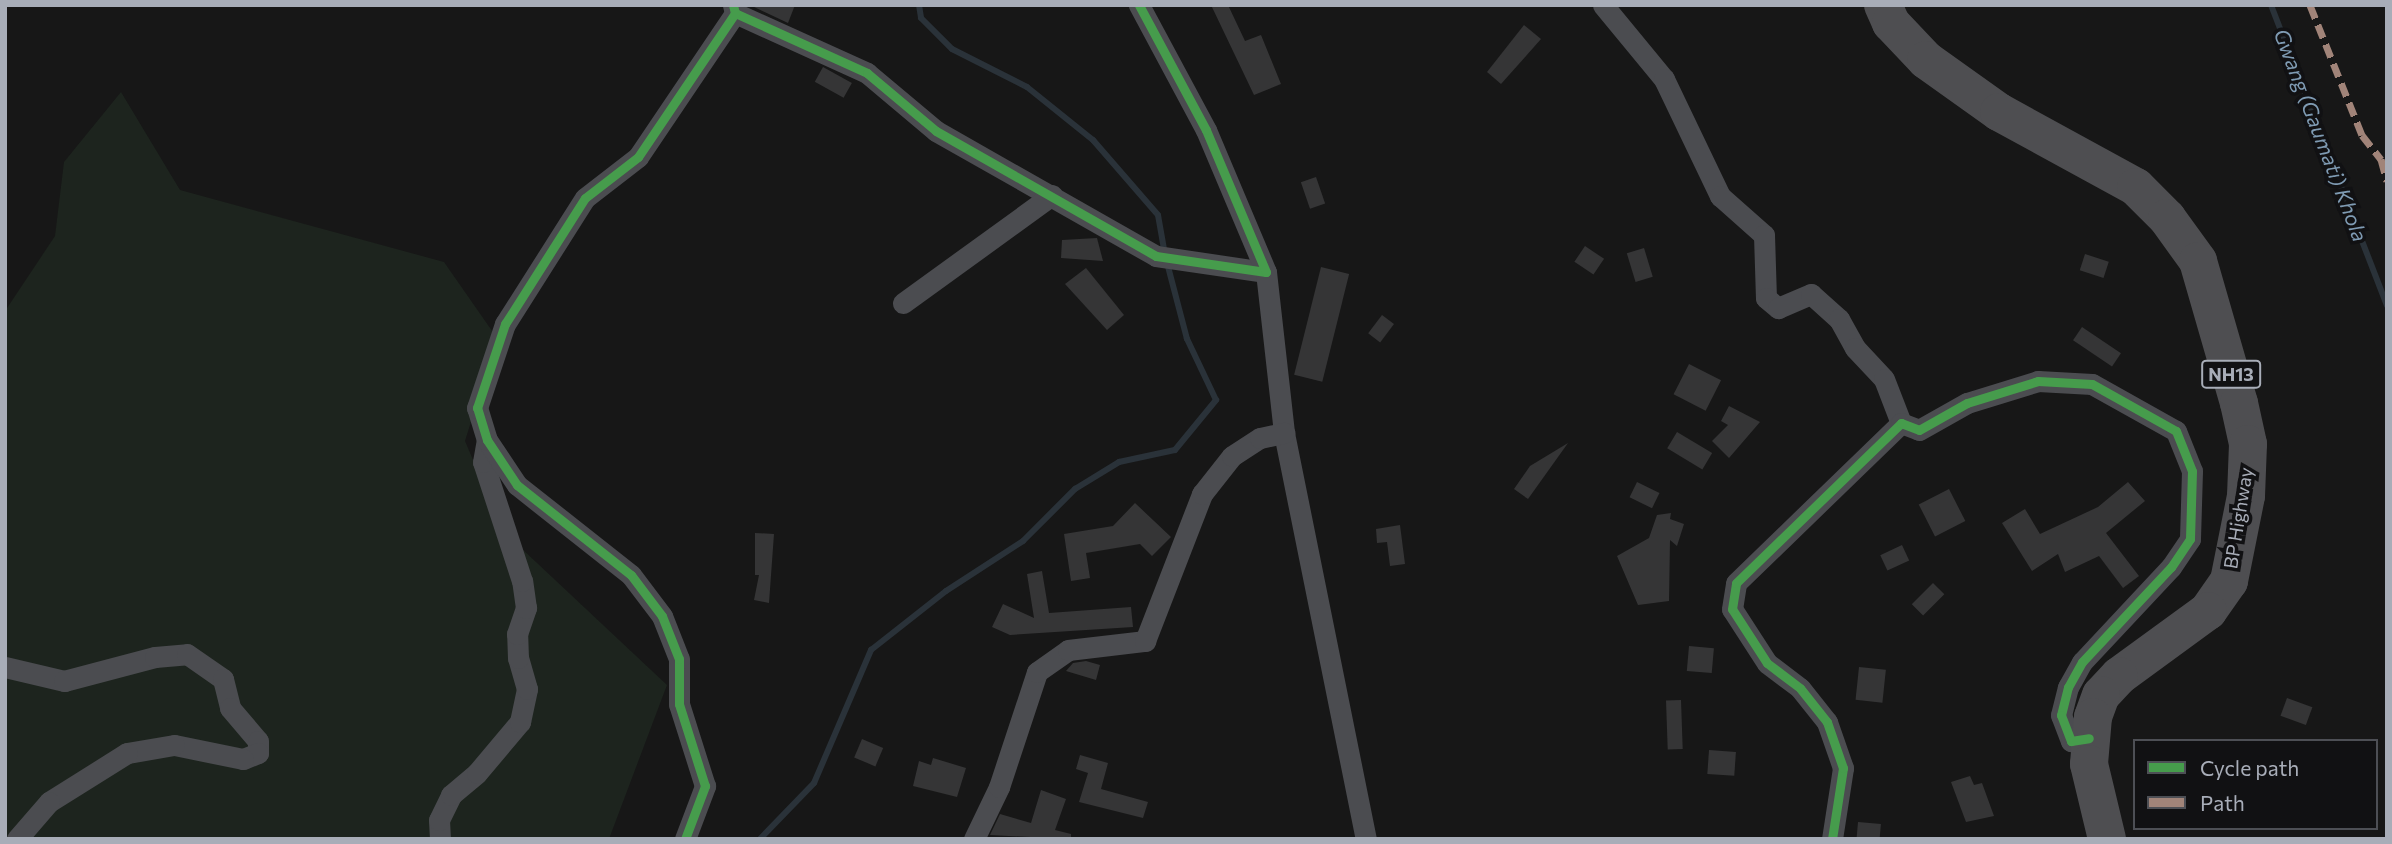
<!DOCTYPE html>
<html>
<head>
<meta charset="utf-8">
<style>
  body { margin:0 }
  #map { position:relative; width:2392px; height:844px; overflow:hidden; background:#171717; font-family:Commissioner,sans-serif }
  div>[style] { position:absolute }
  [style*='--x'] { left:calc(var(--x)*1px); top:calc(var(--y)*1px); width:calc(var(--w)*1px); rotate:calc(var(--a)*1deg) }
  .green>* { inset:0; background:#1d241e }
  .stream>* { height:6px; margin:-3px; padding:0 3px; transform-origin:3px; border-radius:3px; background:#2a3239 }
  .building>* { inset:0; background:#353536; transform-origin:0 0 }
  .street>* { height:21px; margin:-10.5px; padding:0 10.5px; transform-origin:10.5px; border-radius:10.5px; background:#4b4c50 }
  .highway>* { height:38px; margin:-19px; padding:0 19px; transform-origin:19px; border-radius:19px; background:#4e4e51 }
  .quiet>* { height:7px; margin-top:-3.5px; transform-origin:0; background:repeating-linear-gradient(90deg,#a18479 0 14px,transparent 0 21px) }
  .cycleway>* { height:9px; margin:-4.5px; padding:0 4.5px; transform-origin:4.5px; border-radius:4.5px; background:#469c4c }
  span { translate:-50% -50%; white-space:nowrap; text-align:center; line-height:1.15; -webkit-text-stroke:7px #111113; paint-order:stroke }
  .shield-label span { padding:2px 5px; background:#111113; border:2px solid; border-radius:5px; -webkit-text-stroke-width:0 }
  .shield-label { font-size:18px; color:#a8adb8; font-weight:700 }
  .street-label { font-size:19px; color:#a8adb8 }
  .water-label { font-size:21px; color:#7f9bb3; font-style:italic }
  .frame { position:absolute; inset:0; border:7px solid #a8adb8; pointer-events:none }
  .legend { position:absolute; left:2133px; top:739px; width:245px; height:91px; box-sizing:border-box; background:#111113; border:2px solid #4d4f55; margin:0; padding:9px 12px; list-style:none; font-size:21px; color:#a8adb8 }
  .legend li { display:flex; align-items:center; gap:14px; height:35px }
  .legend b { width:35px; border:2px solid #4d4f55 }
</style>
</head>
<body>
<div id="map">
  <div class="green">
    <div style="clip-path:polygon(121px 92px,180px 190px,444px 262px,497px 338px,465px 441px,503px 531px,667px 685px,609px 839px,5px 839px,5px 311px,55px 236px,64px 162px)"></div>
  </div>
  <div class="stream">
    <div style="--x:919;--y:5;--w:13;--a:81"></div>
    <div style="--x:921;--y:18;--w:44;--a:45"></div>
    <div style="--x:952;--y:49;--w:84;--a:26.9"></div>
    <div style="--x:1027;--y:87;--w:85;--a:38.8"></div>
    <div style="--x:1093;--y:140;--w:99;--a:49.1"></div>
    <div style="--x:1158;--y:215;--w:39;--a:80"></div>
    <div style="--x:2271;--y:5;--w:322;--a:68.9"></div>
    <div style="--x:760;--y:839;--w:78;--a:-46"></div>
    <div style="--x:814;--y:783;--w:145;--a:-66.8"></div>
    <div style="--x:871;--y:650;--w:95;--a:-38.2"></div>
    <div style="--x:946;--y:591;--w:92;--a:-33"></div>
    <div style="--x:1023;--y:541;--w:74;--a:-45"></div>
    <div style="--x:1075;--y:489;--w:52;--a:-31.5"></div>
    <div style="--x:1119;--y:462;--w:57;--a:-12.1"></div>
    <div style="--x:1175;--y:450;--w:65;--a:-50.6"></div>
    <div style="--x:1216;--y:400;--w:68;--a:-115.4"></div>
    <div style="--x:1187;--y:339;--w:79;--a:-104.7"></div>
  </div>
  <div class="building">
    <div style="clip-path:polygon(750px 5px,795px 5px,788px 23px)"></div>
    <div style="clip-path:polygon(1211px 5px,1228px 5px,1245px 41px,1261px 35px,1281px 84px,1254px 95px)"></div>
    <div style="clip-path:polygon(1524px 25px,1541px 39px,1501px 84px,1487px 72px)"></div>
    <div style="left:823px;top:67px;width:33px;height:17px;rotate:29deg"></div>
    <div style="left:1316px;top:177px;width:28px;height:16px;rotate:71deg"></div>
    <div style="clip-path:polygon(1097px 238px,1103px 261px,1061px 258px,1062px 240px)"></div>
    <div style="left:1585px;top:246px;width:23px;height:19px;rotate:34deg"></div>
    <div style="left:1644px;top:248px;width:30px;height:18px;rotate:73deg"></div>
    <div style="left:2085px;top:254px;width:25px;height:17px;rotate:18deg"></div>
    <div style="left:1321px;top:267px;width:29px;height:111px;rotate:14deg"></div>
    <div style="clip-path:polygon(1086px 268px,1124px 315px,1107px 330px,1065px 284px)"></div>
    <div style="left:1382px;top:315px;width:15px;height:23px;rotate:37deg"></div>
    <div style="left:2082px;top:327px;width:47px;height:16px;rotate:34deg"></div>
    <div style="left:1689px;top:364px;width:36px;height:34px;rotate:27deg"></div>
    <div style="clip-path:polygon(1729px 406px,1760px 422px,1729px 458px,1712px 441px,1728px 425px,1721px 421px)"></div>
    <div style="left:1677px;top:432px;width:41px;height:19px;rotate:31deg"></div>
    <div style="clip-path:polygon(1568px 443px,1528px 499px,1514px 489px,1530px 466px)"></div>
    <div style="left:1637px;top:482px;width:25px;height:17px;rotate:26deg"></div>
    <div style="clip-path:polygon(2128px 482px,2145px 501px,2106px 533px,2139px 576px,2123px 588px,2099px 556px,2065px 572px,2058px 554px,2032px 571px,2002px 523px,2025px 509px,2040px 534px,2098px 507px)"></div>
    <div style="left:1949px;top:489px;width:36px;height:34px;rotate:63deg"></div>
    <div style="clip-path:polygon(1135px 503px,1171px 537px,1152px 556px,1140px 544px,1086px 553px,1090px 578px,1071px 581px,1064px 534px,1113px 526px)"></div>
    <div style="clip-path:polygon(1671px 513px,1670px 519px,1684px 524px,1677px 546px,1670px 540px,1669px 601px,1638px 605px,1617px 556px,1649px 538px,1657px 515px)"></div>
    <div style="clip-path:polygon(1400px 525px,1405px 564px,1390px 566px,1387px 542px,1377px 543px,1376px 529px)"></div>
    <div style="clip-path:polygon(755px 533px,774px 534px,769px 603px,754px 600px,759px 575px,755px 575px)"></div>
    <div style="left:1902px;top:545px;width:17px;height:24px;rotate:65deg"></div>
    <div style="clip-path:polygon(1042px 571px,1049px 613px,1131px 607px,1133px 627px,1010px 635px,992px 627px,1003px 604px,1034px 618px,1027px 574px)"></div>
    <div style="left:1933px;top:583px;width:16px;height:30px;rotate:45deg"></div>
    <div style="left:1689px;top:646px;width:25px;height:25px;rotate:5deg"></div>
    <div style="clip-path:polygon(1086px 661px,1100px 665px,1096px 680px,1066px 671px,1073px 663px)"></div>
    <div style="left:1859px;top:667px;width:27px;height:33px;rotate:6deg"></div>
    <div style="left:2287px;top:698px;width:27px;height:19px;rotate:20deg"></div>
    <div style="left:1681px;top:700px;width:49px;height:15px;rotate:88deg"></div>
    <div style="left:862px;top:739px;width:23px;height:20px;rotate:23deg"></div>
    <div style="left:1709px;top:750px;width:27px;height:24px;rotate:4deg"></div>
    <div style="clip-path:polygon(1080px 755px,1108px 763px,1101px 789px,1148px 802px,1143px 818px,1079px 802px,1088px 773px,1076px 769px)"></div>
    <div style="clip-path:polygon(933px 758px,966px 768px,957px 797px,913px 786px,919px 761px,931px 765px)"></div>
    <div style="clip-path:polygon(1970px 776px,1974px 785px,1982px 783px,1994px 816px,1966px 822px,1951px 782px)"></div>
    <div style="clip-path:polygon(1041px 790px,1066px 799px,1055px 830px,1071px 834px,1071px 839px,990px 835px,1000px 814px,1031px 823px)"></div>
    <div style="left:1858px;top:822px;width:23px;height:17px;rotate:5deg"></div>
  </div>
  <div class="street">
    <div style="--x:733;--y:5;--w:8;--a:76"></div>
    <div style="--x:735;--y:13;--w:145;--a:24.4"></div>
    <div style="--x:867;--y:73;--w:90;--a:40"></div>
    <div style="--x:936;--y:131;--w:253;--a:29.6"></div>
    <div style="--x:1156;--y:256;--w:111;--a:8.3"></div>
    <div style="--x:1266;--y:272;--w:154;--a:-112.9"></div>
    <div style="--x:1206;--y:130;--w:142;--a:-118.2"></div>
    <div style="--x:1603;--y:5;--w:96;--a:50.5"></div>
    <div style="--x:1664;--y:79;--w:130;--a:64.4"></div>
    <div style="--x:1720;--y:196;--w:59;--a:41.6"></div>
    <div style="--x:1764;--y:235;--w:63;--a:88.2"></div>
    <div style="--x:1766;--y:298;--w:16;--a:40"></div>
    <div style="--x:1778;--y:308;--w:36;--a:-23"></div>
    <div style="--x:1811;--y:294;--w:38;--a:42"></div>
    <div style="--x:1839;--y:319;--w:33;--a:61"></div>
    <div style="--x:1855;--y:348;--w:42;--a:46.9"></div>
    <div style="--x:1884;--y:379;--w:47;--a:68.9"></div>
    <div style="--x:1266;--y:272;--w:162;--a:83.6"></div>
    <div style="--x:1284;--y:433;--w:414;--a:78.6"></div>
    <div style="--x:903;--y:303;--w:184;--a:-35.9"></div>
    <div style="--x:5;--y:667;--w:61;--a:13.3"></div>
    <div style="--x:64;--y:681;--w:94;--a:-14.8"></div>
    <div style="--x:155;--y:657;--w:32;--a:-5"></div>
    <div style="--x:187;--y:654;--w:44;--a:34.8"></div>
    <div style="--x:223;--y:679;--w:30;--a:76"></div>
    <div style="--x:230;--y:708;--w:43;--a:49.7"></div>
    <div style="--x:258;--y:741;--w:12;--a:90"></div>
    <div style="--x:258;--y:753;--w:16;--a:158"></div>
    <div style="--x:243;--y:759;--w:70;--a:-168.5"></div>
    <div style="--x:174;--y:745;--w:48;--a:170.3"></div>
    <div style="--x:127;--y:753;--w:92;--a:147.9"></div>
    <div style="--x:49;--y:802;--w:49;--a:130.9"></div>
    <div style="--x:440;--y:839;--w:19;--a:-93"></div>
    <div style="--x:439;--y:820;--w:28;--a:-64"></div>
    <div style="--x:451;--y:795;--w:34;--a:-40"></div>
    <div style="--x:477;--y:773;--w:67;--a:-49.9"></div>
    <div style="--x:520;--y:722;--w:34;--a:-78"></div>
    <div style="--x:527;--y:689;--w:32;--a:-106"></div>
    <div style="--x:518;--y:658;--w:24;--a:-92"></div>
    <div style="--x:517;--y:634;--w:28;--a:-71"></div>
    <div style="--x:526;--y:608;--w:27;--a:-98"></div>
    <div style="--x:522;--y:581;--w:125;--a:-108.1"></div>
    <div style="--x:483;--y:462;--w:22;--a:-80"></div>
    <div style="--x:685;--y:839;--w:57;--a:-69.3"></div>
    <div style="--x:705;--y:786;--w:86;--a:-107.6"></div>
    <div style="--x:679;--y:704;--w:45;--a:-90"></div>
    <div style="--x:679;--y:659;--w:46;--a:-111.6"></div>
    <div style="--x:662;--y:616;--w:51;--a:-127.1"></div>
    <div style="--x:631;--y:575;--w:145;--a:-141.7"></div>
    <div style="--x:517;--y:485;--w:54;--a:-123.7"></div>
    <div style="--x:487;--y:440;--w:34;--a:-107"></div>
    <div style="--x:477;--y:408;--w:89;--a:-71.6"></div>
    <div style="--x:505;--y:324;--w:149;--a:-57.6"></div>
    <div style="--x:585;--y:198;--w:67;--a:-37.7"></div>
    <div style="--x:638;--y:157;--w:174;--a:-56"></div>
    <div style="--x:974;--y:839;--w:58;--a:-64.3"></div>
    <div style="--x:999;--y:787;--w:121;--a:-71.7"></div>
    <div style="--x:1037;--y:672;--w:38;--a:-35"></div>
    <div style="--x:1068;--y:650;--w:78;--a:-6.7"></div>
    <div style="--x:1145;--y:641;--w:158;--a:-68.8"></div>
    <div style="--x:1202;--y:494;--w:48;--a:-51.7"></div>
    <div style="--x:1232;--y:456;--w:33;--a:-33"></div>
    <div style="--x:1260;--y:438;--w:25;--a:-12"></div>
    <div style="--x:1832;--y:839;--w:72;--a:-81.2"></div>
    <div style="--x:1843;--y:768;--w:49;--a:-109.2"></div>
    <div style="--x:1827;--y:722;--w:43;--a:-128.5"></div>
    <div style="--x:1800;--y:688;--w:41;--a:-142.9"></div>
    <div style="--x:1767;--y:663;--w:64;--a:-122.9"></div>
    <div style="--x:1732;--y:609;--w:26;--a:-81"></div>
    <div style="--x:1736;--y:583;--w:230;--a:-44.1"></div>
    <div style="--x:1901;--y:423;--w:19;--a:21"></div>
    <div style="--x:1919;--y:430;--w:55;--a:-29.4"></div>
    <div style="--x:1967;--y:403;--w:74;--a:-17.2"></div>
    <div style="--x:2038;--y:381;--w:54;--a:3.2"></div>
    <div style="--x:2092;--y:384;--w:96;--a:29.2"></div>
    <div style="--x:2176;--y:431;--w:43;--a:68.2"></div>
    <div style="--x:2192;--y:471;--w:68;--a:91.7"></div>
    <div style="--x:2190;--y:539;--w:34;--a:124"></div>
    <div style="--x:2171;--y:567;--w:130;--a:133.1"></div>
    <div style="--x:2082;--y:662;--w:29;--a:119"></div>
    <div style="--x:2068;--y:687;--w:29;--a:104"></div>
    <div style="--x:2061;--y:715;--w:28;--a:69"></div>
    <div style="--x:2071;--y:741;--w:18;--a:-9"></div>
  </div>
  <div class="highway">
    <div style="--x:1883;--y:5;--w:20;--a:66"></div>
    <div style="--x:1891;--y:23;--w:51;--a:46.6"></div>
    <div style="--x:1926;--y:60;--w:90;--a:35.5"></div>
    <div style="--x:1999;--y:112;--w:156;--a:28.7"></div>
    <div style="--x:2136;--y:187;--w:44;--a:45"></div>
    <div style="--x:2167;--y:218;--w:53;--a:54.2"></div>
    <div style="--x:2198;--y:261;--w:148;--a:73.9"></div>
    <div style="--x:2239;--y:403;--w:42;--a:77.6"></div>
    <div style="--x:2248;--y:444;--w:52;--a:92.2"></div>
    <div style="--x:2246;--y:496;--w:87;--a:101.3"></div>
    <div style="--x:2229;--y:581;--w:37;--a:125"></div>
    <div style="--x:2208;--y:611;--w:110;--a:143.9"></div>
    <div style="--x:2119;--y:676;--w:26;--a:133"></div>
    <div style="--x:2101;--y:695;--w:23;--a:110"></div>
    <div style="--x:2093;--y:717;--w:47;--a:94.9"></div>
    <div style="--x:2089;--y:764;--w:77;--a:76.5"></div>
  </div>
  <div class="quiet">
    <div style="--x:2310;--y:5;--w:140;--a:68.2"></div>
    <div style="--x:2362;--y:135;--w:31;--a:52"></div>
    <div style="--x:2381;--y:159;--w:23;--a:75"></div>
  </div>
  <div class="cycleway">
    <div style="--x:733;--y:5;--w:8;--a:76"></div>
    <div style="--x:735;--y:13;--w:145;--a:24.4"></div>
    <div style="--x:867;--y:73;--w:90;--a:40"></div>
    <div style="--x:936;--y:131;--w:253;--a:29.6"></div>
    <div style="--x:1156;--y:256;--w:111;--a:8.3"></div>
    <div style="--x:1266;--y:272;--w:154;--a:-112.9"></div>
    <div style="--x:1206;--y:130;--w:142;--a:-118.2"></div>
    <div style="--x:685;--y:839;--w:57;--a:-69.3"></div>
    <div style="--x:705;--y:786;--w:86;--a:-107.6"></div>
    <div style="--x:679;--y:704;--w:45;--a:-90"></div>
    <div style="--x:679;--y:659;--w:46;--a:-111.6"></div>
    <div style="--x:662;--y:616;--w:51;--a:-127.1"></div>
    <div style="--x:631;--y:575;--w:145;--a:-141.7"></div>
    <div style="--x:517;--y:485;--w:54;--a:-123.7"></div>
    <div style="--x:487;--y:440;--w:34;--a:-107"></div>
    <div style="--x:477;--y:408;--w:89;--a:-71.6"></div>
    <div style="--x:505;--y:324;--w:149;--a:-57.6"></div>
    <div style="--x:585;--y:198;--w:67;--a:-37.7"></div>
    <div style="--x:638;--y:157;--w:174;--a:-56"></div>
    <div style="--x:1832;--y:839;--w:72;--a:-81.2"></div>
    <div style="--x:1843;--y:768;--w:49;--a:-109.2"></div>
    <div style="--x:1827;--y:722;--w:43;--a:-128.5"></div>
    <div style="--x:1800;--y:688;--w:41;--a:-142.9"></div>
    <div style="--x:1767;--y:663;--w:64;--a:-122.9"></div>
    <div style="--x:1732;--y:609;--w:26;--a:-81"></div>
    <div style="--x:1736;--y:583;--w:230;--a:-44.1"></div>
    <div style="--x:1901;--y:423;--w:19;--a:21"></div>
    <div style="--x:1919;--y:430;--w:55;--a:-29.4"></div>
    <div style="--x:1967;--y:403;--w:74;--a:-17.2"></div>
    <div style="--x:2038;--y:381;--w:54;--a:3.2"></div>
    <div style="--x:2092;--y:384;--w:96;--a:29.2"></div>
    <div style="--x:2176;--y:431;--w:43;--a:68.2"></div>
    <div style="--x:2192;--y:471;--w:68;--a:91.7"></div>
    <div style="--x:2190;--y:539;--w:34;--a:124"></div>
    <div style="--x:2171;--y:567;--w:130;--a:133.1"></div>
    <div style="--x:2082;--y:662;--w:29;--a:119"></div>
    <div style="--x:2068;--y:687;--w:29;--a:104"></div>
    <div style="--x:2061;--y:715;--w:28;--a:69"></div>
    <div style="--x:2071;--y:741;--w:18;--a:-9"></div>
  </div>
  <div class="shield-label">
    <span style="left:2231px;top:374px">NH13</span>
  </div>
  <div class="street-label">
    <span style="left:2238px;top:518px;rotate:-81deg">BP Highway</span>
  </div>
  <div class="water-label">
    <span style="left:2321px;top:135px;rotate:69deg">Gwang (Gaumati) Khola</span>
  </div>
  <div class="frame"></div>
  <ul class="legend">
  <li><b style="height:9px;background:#469c4c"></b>Cycle path</li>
  <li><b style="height:9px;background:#a18479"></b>Path</li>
  </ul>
</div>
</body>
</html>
